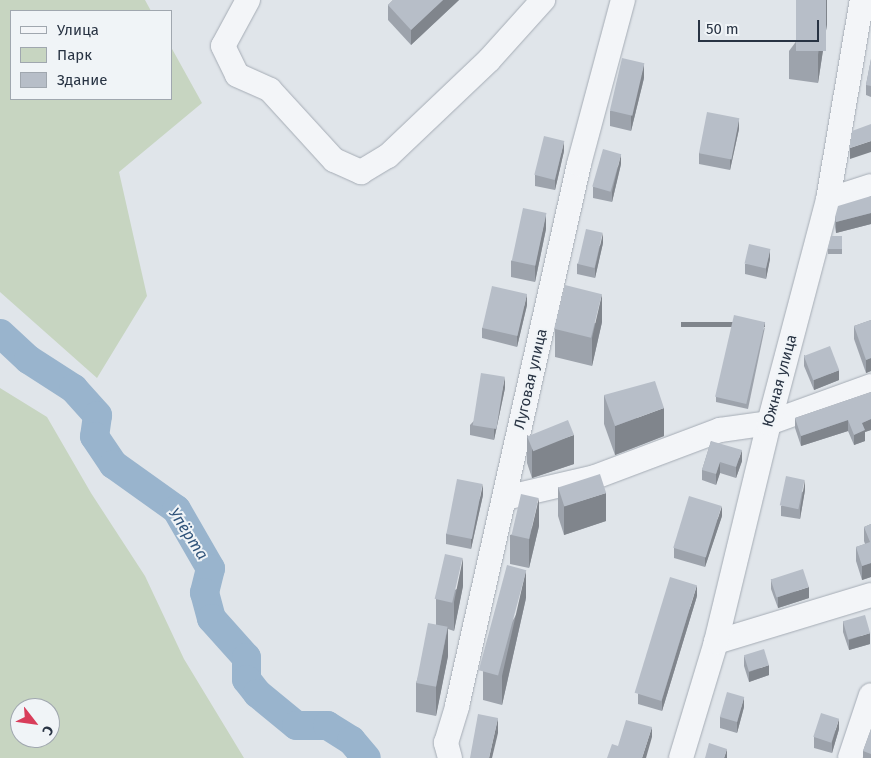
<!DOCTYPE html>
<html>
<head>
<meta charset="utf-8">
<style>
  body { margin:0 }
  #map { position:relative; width:871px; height:758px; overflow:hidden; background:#e0e5ea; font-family:"Fira Sans",sans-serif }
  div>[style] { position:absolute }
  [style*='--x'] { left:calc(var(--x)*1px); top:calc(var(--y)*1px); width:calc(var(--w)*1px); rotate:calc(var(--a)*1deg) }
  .green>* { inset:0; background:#c7d5c1 }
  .river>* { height:29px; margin:-14.5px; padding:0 14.5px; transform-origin:14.5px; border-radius:14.5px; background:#99b4cd }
  .roads { filter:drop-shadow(0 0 1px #a5acb5) drop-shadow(0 0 1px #a5acb5) }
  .minor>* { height:24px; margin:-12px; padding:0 12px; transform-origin:12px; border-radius:12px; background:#f3f5f8 }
  .wall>* { inset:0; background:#9da3ac }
  .shaded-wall>* { inset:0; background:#80858c; transform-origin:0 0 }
  .building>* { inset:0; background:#b7bec8; transform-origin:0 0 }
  span { translate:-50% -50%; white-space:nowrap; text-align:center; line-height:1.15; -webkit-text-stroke:4px #f0f4f7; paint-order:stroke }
  .street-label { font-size:15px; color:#283343 }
  .water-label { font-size:16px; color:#2f537a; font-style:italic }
  .legend { position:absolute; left:10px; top:10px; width:162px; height:90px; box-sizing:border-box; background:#f0f4f7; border:1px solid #a0a7af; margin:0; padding:6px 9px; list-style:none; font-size:15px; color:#283343 }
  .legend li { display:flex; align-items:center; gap:10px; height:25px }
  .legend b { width:25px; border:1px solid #a0a7af }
  .north { position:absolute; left:10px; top:698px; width:50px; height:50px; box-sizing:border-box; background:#f0f4f7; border:1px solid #a0a7af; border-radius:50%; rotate:120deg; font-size:14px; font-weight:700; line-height:20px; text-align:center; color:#283343 }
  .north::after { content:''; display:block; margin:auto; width:18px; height:22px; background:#d83d5a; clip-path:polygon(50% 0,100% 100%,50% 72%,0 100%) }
  .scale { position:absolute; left:698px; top:20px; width:121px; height:22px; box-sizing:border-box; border:2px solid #283343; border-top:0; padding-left:6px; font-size:15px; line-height:18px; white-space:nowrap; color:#283343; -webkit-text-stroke:4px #f0f4f7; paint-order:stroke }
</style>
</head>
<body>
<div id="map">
  <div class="green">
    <div style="clip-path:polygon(0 0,145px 0,151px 11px,11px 11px,11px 99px,171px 99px,171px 47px,202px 103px,119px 172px,147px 296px,97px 378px,0 292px)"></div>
    <div style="clip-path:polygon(evenodd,0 388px,47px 417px,91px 493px,145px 576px,184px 659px,244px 758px,0 758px,0 388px,20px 708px,50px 708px,50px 738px,20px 738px,20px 708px)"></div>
  </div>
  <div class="river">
    <div style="--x:0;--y:333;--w:38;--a:43"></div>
    <div style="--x:28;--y:359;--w:54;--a:32.8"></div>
    <div style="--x:73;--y:388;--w:36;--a:48"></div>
    <div style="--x:97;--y:415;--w:21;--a:98"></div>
    <div style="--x:94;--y:436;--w:34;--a:56"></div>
    <div style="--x:113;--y:464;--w:77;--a:35.5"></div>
    <div style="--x:176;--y:509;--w:68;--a:60"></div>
    <div style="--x:210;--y:568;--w:25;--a:104"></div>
    <div style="--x:204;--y:592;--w:27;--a:75"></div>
    <div style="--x:211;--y:618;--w:52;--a:48.1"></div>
    <div style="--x:246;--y:657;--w:22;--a:90"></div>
    <div style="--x:246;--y:679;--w:18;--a:52"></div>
    <div style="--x:257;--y:693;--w:50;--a:39.4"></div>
    <div style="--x:296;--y:725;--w:31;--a:0"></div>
    <div style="--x:327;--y:725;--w:28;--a:32"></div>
    <div style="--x:351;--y:740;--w:23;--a:50"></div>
  </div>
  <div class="roads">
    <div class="minor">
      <div style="--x:248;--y:0;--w:52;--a:118.5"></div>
      <div style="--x:223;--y:46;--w:32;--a:64"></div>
      <div style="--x:237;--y:75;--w:36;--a:24"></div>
      <div style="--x:270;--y:90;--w:95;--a:47.6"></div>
      <div style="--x:334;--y:160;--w:30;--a:24"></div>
      <div style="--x:361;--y:172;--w:31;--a:-31"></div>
      <div style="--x:388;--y:156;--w:139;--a:-43.5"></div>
      <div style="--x:489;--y:60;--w:81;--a:-48"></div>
      <div style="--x:828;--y:200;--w:45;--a:-18"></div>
      <div style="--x:505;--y:498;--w:92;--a:-13.1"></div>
      <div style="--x:595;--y:477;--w:134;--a:-20.6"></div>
      <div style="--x:720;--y:430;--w:49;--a:-8.1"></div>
      <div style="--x:769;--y:423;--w:109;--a:-19.9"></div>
      <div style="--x:716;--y:642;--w:162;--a:-16.9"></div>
      <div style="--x:450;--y:758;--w:16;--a:-105"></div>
      <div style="--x:446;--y:743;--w:39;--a:-73"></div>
      <div style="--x:457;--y:706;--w:556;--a:-77.31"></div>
      <div style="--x:579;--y:164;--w:170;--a:-75"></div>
      <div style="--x:681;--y:758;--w:121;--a:-73.2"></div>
      <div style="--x:716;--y:642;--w:225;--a:-76.4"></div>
      <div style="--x:769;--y:423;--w:231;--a:-75.2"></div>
      <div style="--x:828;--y:200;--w:203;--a:-80.4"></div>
      <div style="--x:850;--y:758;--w:66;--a:-71.6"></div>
    </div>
  </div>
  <div class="wall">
    <div style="clip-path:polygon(393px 0,459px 0,411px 45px,388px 20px,388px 5px)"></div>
    <div style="clip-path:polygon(827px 0,827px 24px,818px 83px,789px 79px,789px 51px)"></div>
    <div style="clip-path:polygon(871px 59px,871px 97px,866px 95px,866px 85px)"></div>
    <div style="clip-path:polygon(644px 78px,631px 131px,610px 126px,610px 111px)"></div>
    <div style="clip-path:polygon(739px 129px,730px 170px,699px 164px,699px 153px)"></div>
    <div style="clip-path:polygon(564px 151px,555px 190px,535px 186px,535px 175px)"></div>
    <div style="clip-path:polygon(621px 164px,612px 202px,593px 198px,593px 187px)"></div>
    <div style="clip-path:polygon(871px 196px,871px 225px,871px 224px,836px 233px,835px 227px,835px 217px)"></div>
    <div style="clip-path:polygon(546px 229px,535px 282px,511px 277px,511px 261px)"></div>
    <div style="clip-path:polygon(842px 236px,842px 254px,828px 254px,828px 249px)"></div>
    <div style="clip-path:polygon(603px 243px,595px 278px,577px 274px,577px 264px)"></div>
    <div style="clip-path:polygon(770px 259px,766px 279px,745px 274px,745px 264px)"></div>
    <div style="clip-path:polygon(527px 305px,517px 347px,482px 338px,482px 328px)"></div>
    <div style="clip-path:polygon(871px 320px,871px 371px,866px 373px,854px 339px,854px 326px)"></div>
    <div style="clip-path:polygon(602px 322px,592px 366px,555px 357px,555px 329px)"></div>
    <div style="clip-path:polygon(765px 327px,748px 409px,716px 402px,716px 397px)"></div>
    <div style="clip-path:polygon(804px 355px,839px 380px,814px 390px,804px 366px)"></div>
    <div style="clip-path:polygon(505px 388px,494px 440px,470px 435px,470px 425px)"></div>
    <div style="clip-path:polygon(871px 392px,871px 430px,865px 432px,865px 441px,854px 445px,848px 431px,801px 446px,795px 428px,795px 418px)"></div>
    <div style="clip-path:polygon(604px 395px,664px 436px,615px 455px,604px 424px)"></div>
    <div style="clip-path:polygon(527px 435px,574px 464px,532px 478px,527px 463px)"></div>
    <div style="clip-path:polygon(711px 441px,742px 461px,736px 478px,720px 473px,716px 485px,702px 480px,702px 470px)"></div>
    <div style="clip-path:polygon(558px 487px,606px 521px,564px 535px,558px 516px)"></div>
    <div style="clip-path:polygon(805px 490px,800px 519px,781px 516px,781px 506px)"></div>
    <div style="clip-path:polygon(483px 495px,471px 549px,446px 544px,446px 534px)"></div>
    <div style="clip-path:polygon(722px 516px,705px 567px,674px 558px,674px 548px)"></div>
    <div style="clip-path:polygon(871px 524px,871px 577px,862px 580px,856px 561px,856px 547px,865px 544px,864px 541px,864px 527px)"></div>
    <div style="clip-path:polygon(539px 526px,529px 568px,510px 564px,510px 535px)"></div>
    <div style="clip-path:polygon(771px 579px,809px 598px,778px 608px,771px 589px)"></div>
    <div style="clip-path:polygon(463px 586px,454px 631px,448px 629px,448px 656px,436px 716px,416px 712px,416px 683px,436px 625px,436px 599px)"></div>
    <div style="clip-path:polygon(697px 596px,662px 711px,638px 704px,638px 694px)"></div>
    <div style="clip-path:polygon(526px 598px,502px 705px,483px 700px,483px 671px)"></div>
    <div style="clip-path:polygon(843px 621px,870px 644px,849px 650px,843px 632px)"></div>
    <div style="clip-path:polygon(744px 656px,769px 675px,749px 682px,744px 666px)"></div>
    <div style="clip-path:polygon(744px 707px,737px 733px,720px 728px,720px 717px)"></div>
    <div style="clip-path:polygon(839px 729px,832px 753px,814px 748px,814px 737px)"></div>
    <div style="clip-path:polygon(871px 729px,871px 758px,863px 758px,863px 751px)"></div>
  </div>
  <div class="shaded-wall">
    <div style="clip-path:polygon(443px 0,459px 0,411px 45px,411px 30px)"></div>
    <div style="clip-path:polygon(826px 0,827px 0,827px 24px,818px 83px,818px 55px)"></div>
    <div style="clip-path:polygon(644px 63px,644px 78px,631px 131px,631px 116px)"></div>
    <div style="clip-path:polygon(739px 118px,739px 129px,730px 170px,730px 160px)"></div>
    <div style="clip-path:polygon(564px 141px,564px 151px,555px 190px,555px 180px)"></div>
    <div style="clip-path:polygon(871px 141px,871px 152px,850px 159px,850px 148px)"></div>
    <div style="clip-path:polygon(621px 154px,621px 164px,612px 202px,612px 192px)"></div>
    <div style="clip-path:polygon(546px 213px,546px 229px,535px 282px,535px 266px)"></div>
    <div style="clip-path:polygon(871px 213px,871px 224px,836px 233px,836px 222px)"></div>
    <div style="clip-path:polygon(603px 233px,603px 243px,595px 278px,595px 268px)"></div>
    <div style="clip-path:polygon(770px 249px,770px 259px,766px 279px,766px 268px)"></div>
    <div style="clip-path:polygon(527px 294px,527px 305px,517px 347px,517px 336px)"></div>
    <div style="clip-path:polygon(602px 294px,602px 322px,592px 366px,592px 338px)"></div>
    <div style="left:765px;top:322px;width:5px;height:84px;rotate:90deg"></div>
    <div style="clip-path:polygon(871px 358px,871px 371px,866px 373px,866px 360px)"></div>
    <div style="clip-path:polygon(839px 370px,839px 380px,814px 390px,814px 380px)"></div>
    <div style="clip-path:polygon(505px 377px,505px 388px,494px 440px,494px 430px)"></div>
    <div style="clip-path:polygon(664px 408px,664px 436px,615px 455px,615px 426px)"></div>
    <div style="clip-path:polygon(871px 419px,871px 430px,865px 432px,865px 441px,854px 445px,854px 435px,862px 423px)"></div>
    <div style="clip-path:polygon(848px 420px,848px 431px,801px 446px,801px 436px)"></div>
    <div style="clip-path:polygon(574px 435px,574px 464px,532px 478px,532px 449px)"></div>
    <div style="clip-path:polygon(742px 450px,742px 461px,736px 478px,736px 467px)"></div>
    <div style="clip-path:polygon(720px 462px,720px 473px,716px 485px,716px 474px)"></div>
    <div style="clip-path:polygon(805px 480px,805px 490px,800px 519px,800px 509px)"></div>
    <div style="clip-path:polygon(483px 484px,483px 495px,471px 549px,471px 539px)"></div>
    <div style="clip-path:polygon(606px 493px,606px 521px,564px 535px,564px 506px)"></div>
    <div style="clip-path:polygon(539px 498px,539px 526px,529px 568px,529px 540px)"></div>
    <div style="clip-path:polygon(722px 506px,722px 516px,705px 567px,705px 557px)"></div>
    <div style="clip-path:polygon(463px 558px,463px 586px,454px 631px,454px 602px)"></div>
    <div style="clip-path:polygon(871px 563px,871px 577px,862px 580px,862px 566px)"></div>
    <div style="clip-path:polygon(526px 570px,526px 598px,502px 705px,502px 676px)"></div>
    <div style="clip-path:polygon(697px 585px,697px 596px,662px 711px,662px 700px)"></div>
    <div style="clip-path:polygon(809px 587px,809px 598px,778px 608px,778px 597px)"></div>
    <div style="clip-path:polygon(448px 627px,448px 656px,436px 716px,436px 687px)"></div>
    <div style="clip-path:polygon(870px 633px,870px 644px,849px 650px,849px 640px)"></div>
    <div style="clip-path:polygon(769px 665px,769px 675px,749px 682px,749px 672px)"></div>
    <div style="clip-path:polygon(744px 697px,744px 707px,737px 733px,737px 722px)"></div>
    <div style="clip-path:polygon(498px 718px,498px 733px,492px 758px,489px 758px)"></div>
    <div style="clip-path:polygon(839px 719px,839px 729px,832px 753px,832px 742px)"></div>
    <div style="clip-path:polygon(652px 727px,652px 737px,646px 758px,642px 758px)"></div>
    <div style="clip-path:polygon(727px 749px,727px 758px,724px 758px)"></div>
  </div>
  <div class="building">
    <div style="clip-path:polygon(393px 0,443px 0,411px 30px,388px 5px)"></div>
    <div style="left:796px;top:0;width:30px;height:51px"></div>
    <div style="left:622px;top:58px;width:23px;height:54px;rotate:13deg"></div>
    <div style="clip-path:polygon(871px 59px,871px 86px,866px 85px)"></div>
    <div style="left:707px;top:112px;width:33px;height:42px;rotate:11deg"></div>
    <div style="clip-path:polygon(871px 124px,871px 141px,850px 148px,852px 131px)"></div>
    <div style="left:544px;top:136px;width:21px;height:40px;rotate:14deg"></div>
    <div style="left:603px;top:149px;width:19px;height:39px;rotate:16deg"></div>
    <div style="clip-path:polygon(871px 196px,871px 214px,871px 213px,836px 222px,835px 217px,838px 206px)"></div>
    <div style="left:523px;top:208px;width:24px;height:54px;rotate:12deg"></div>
    <div style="left:586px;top:229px;width:17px;height:36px;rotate:13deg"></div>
    <div style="clip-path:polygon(831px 236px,842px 236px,842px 249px,828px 249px)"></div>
    <div style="left:749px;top:244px;width:22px;height:20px;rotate:13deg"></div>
    <div style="left:565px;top:285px;width:38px;height:45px;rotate:14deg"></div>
    <div style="left:492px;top:286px;width:36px;height:43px;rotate:13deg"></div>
    <div style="left:734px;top:315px;width:32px;height:84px;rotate:13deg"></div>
    <div style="clip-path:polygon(871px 320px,871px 358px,866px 360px,854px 326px)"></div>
    <div style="left:830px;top:346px;width:26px;height:28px;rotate:69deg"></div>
    <div style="left:481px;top:373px;width:24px;height:53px;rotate:9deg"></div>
    <div style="clip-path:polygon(655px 381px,664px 408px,615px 426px,604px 395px)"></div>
    <div style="clip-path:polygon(871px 392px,871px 419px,862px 423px,865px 430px,854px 435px,848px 420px,801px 436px,795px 418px)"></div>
    <div style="left:568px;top:420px;width:16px;height:44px;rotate:68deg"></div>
    <div style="clip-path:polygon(711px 441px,742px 450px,736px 467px,720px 462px,716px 474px,702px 470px)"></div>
    <div style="left:600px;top:474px;width:20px;height:44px;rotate:72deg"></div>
    <div style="left:786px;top:476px;width:19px;height:30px;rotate:12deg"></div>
    <div style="left:457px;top:479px;width:26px;height:56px;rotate:11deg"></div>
    <div style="left:521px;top:494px;width:18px;height:42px;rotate:13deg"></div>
    <div style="left:689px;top:496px;width:34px;height:54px;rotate:17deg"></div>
    <div style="clip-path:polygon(871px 524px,871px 563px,862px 566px,856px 547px,870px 542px,864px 527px)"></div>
    <div style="left:445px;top:554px;width:18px;height:46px;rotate:13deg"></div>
    <div style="left:507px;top:565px;width:20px;height:109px;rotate:15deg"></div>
    <div style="left:803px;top:569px;width:19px;height:34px;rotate:72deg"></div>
    <div style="left:670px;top:577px;width:28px;height:121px;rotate:17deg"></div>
    <div style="left:865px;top:615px;width:19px;height:23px;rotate:74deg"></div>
    <div style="left:428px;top:623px;width:20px;height:61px;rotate:11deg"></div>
    <div style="left:764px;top:649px;width:17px;height:21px;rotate:73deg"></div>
    <div style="left:727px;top:692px;width:18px;height:26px;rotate:16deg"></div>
    <div style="left:821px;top:713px;width:19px;height:25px;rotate:18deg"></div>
    <div style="clip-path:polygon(478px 714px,498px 718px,489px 758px,470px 758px)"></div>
    <div style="clip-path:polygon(626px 720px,652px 727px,642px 758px,607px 758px,612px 744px,618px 746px)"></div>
    <div style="clip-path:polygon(871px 729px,871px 754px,863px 751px)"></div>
    <div style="clip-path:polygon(709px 743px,727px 749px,724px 758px,705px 758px)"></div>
  </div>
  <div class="street-label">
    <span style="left:531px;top:379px;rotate:-77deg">Луговая улица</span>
    <span style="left:780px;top:381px;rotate:-75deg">Южная улица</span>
  </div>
  <div class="water-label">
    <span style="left:188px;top:534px;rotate:57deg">Упёрта</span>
  </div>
  <ul class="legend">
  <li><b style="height:6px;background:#f3f5f8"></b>Улица</li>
  <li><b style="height:14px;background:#c7d5c1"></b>Парк</li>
  <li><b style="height:14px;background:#b7bec8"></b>Здание</li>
  </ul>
  <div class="north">С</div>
  <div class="scale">50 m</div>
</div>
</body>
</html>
